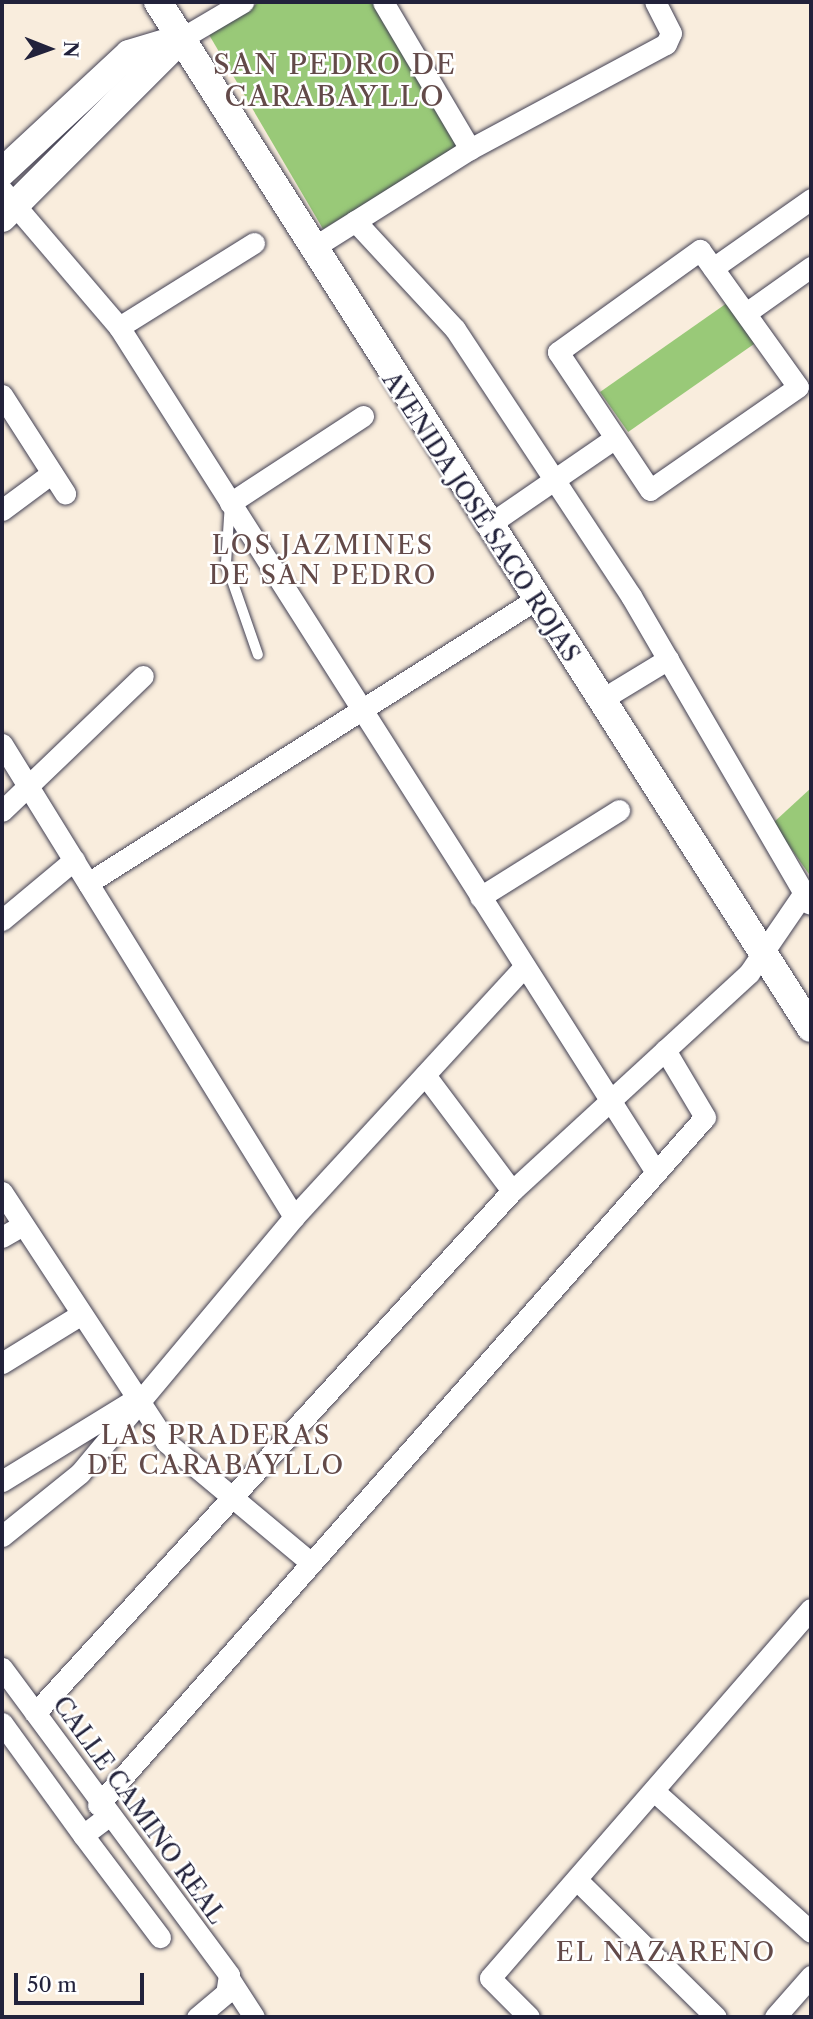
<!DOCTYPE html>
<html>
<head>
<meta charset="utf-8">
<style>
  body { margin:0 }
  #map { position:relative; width:813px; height:2019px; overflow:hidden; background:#f9eddd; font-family:"Libre Caslon Text",serif }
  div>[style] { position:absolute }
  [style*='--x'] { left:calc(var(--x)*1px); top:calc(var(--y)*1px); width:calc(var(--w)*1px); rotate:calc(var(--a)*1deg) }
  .green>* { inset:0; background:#99c978; transform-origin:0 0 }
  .roads { filter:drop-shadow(0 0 2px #424053) drop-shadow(0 0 2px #424053) }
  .lane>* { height:10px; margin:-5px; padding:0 5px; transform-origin:5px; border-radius:5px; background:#fff }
  .street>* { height:21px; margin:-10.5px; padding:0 10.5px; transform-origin:10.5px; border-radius:10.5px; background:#fff }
  .secondary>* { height:28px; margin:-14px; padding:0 14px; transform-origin:14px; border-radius:14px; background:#fff }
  span { translate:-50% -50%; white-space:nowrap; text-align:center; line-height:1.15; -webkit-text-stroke:5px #fff; paint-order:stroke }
  .street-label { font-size:24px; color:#22223b }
  .neighbourhood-label { font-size:26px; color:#634a49; letter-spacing:2px }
  .quarter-label { font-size:28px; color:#634a49; letter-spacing:2px }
  .frame { position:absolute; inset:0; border:4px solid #22223b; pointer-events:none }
  .north { position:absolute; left:14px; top:14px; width:70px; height:70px; -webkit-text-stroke:5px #fff; paint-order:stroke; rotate:91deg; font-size:19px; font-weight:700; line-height:28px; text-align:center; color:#22223b }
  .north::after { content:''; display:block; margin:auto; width:24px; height:32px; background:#22223b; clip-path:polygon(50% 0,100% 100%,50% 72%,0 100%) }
  .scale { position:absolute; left:14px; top:1973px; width:130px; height:32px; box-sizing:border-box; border:4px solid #22223b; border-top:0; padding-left:9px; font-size:21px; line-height:24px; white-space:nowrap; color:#22223b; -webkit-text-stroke:5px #fff; paint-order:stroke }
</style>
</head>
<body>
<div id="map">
  <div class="green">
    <div style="clip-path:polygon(260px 2px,376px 2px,461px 147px,323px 229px,208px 33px)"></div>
    <div style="left:727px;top:303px;width:49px;height:155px;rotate:55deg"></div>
    <div style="clip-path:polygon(811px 788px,811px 877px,773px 823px)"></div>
  </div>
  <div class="roads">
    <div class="lane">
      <div style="--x:230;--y:503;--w:60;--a:93.8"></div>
      <div style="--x:226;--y:563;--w:97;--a:70.8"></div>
    </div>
    <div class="street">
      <div style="--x:383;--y:2;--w:171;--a:59.4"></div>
      <div style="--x:182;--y:38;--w:71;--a:-30.5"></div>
      <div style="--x:2;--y:190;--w:180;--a:49.5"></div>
      <div style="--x:119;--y:327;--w:998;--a:57.57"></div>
      <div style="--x:355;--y:221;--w:147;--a:47.2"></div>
      <div style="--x:455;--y:329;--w:320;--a:56.6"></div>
      <div style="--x:631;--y:596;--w:356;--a:59.8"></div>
      <div style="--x:311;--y:249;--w:188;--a:-32.2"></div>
      <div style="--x:470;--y:149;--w:222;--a:-28.2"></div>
      <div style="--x:666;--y:44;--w:12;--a:-66"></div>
      <div style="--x:671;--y:33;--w:35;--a:-117"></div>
      <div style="--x:700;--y:250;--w:168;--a:54.4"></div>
      <div style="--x:798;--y:387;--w:180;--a:145.2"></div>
      <div style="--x:650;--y:490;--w:166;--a:-123.7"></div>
      <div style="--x:558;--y:352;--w:175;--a:-35.7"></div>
      <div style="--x:713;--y:268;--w:120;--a:-35.1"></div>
      <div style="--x:746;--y:313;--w:80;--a:-35.3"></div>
      <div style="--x:119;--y:327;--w:159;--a:-31.9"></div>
      <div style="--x:2;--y:395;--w:117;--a:57.3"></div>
      <div style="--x:230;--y:503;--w:159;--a:-33.2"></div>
      <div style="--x:2;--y:510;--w:62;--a:-36.5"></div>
      <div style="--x:487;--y:526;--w:155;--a:-34.5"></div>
      <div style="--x:599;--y:701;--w:81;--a:-31.3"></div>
      <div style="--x:2;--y:744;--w:556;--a:58.31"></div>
      <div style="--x:2;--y:811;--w:195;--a:-43.8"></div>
      <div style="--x:88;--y:883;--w:529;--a:-32.34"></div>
      <div style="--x:480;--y:897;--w:164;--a:-32"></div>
      <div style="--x:2;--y:920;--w:94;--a:-39.8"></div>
      <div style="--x:425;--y:1075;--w:145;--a:53.1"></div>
      <div style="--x:2;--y:1192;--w:299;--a:56.7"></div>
      <div style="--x:166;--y:1442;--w:187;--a:39.8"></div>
      <div style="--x:2;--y:1237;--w:24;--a:-30"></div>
      <div style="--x:2;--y:1363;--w:92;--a:-31.6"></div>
      <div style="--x:2;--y:1481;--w:153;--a:-31.6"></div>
      <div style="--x:2;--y:1536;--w:100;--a:-38.9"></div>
      <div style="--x:80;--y:1473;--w:334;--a:-50.1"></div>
      <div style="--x:294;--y:1217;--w:340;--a:-47.4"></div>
      <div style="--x:2;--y:1668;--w:382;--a:53.5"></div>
      <div style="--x:229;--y:1975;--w:18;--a:99"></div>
      <div style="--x:226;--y:1993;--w:38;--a:140"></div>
      <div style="--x:35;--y:1713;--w:707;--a:-47.58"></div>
      <div style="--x:512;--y:1191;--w:322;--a:-42.6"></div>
      <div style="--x:749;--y:973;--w:96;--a:-55.6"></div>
      <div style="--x:2;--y:1723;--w:138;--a:54.1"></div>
      <div style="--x:654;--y:1791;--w:211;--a:41.9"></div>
      <div style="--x:98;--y:1805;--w:917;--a:-48.58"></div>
      <div style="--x:705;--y:1117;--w:78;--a:-120.8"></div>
      <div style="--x:107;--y:1817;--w:30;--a:143"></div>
      <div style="--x:83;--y:1835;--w:128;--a:53"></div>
      <div style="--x:577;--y:1880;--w:195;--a:44.6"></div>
      <div style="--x:230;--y:1980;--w:44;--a:57"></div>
      <div style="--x:529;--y:2017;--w:55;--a:-135"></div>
      <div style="--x:490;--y:1978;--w:489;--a:-49"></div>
      <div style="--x:775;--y:2017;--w:55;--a:-48.7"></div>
    </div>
    <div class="secondary">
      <div style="--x:158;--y:2;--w:1216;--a:57.53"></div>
      <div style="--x:2;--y:172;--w:173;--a:-42.9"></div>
      <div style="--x:129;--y:54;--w:55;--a:-16.8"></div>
      <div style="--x:2;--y:218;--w:255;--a:-45"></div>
    </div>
  </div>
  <div class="street-label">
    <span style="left:481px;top:517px;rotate:57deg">AVENIDA JOSÉ SACO ROJAS</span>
    <span style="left:139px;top:1810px;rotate:54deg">CALLE CAMINO REAL</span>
  </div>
  <div class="neighbourhood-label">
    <span style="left:323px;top:561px">LOS JAZMINES<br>DE SAN PEDRO</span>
    <span style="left:216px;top:1451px">LAS PRADERAS<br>DE CARABAYLLO</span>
    <span style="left:666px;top:1953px">EL NAZARENO</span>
  </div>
  <div class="quarter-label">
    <span style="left:335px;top:80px">SAN PEDRO DE<br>CARABAYLLO</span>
  </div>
  <div class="frame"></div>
  <div class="north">N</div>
  <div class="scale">50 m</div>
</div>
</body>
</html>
